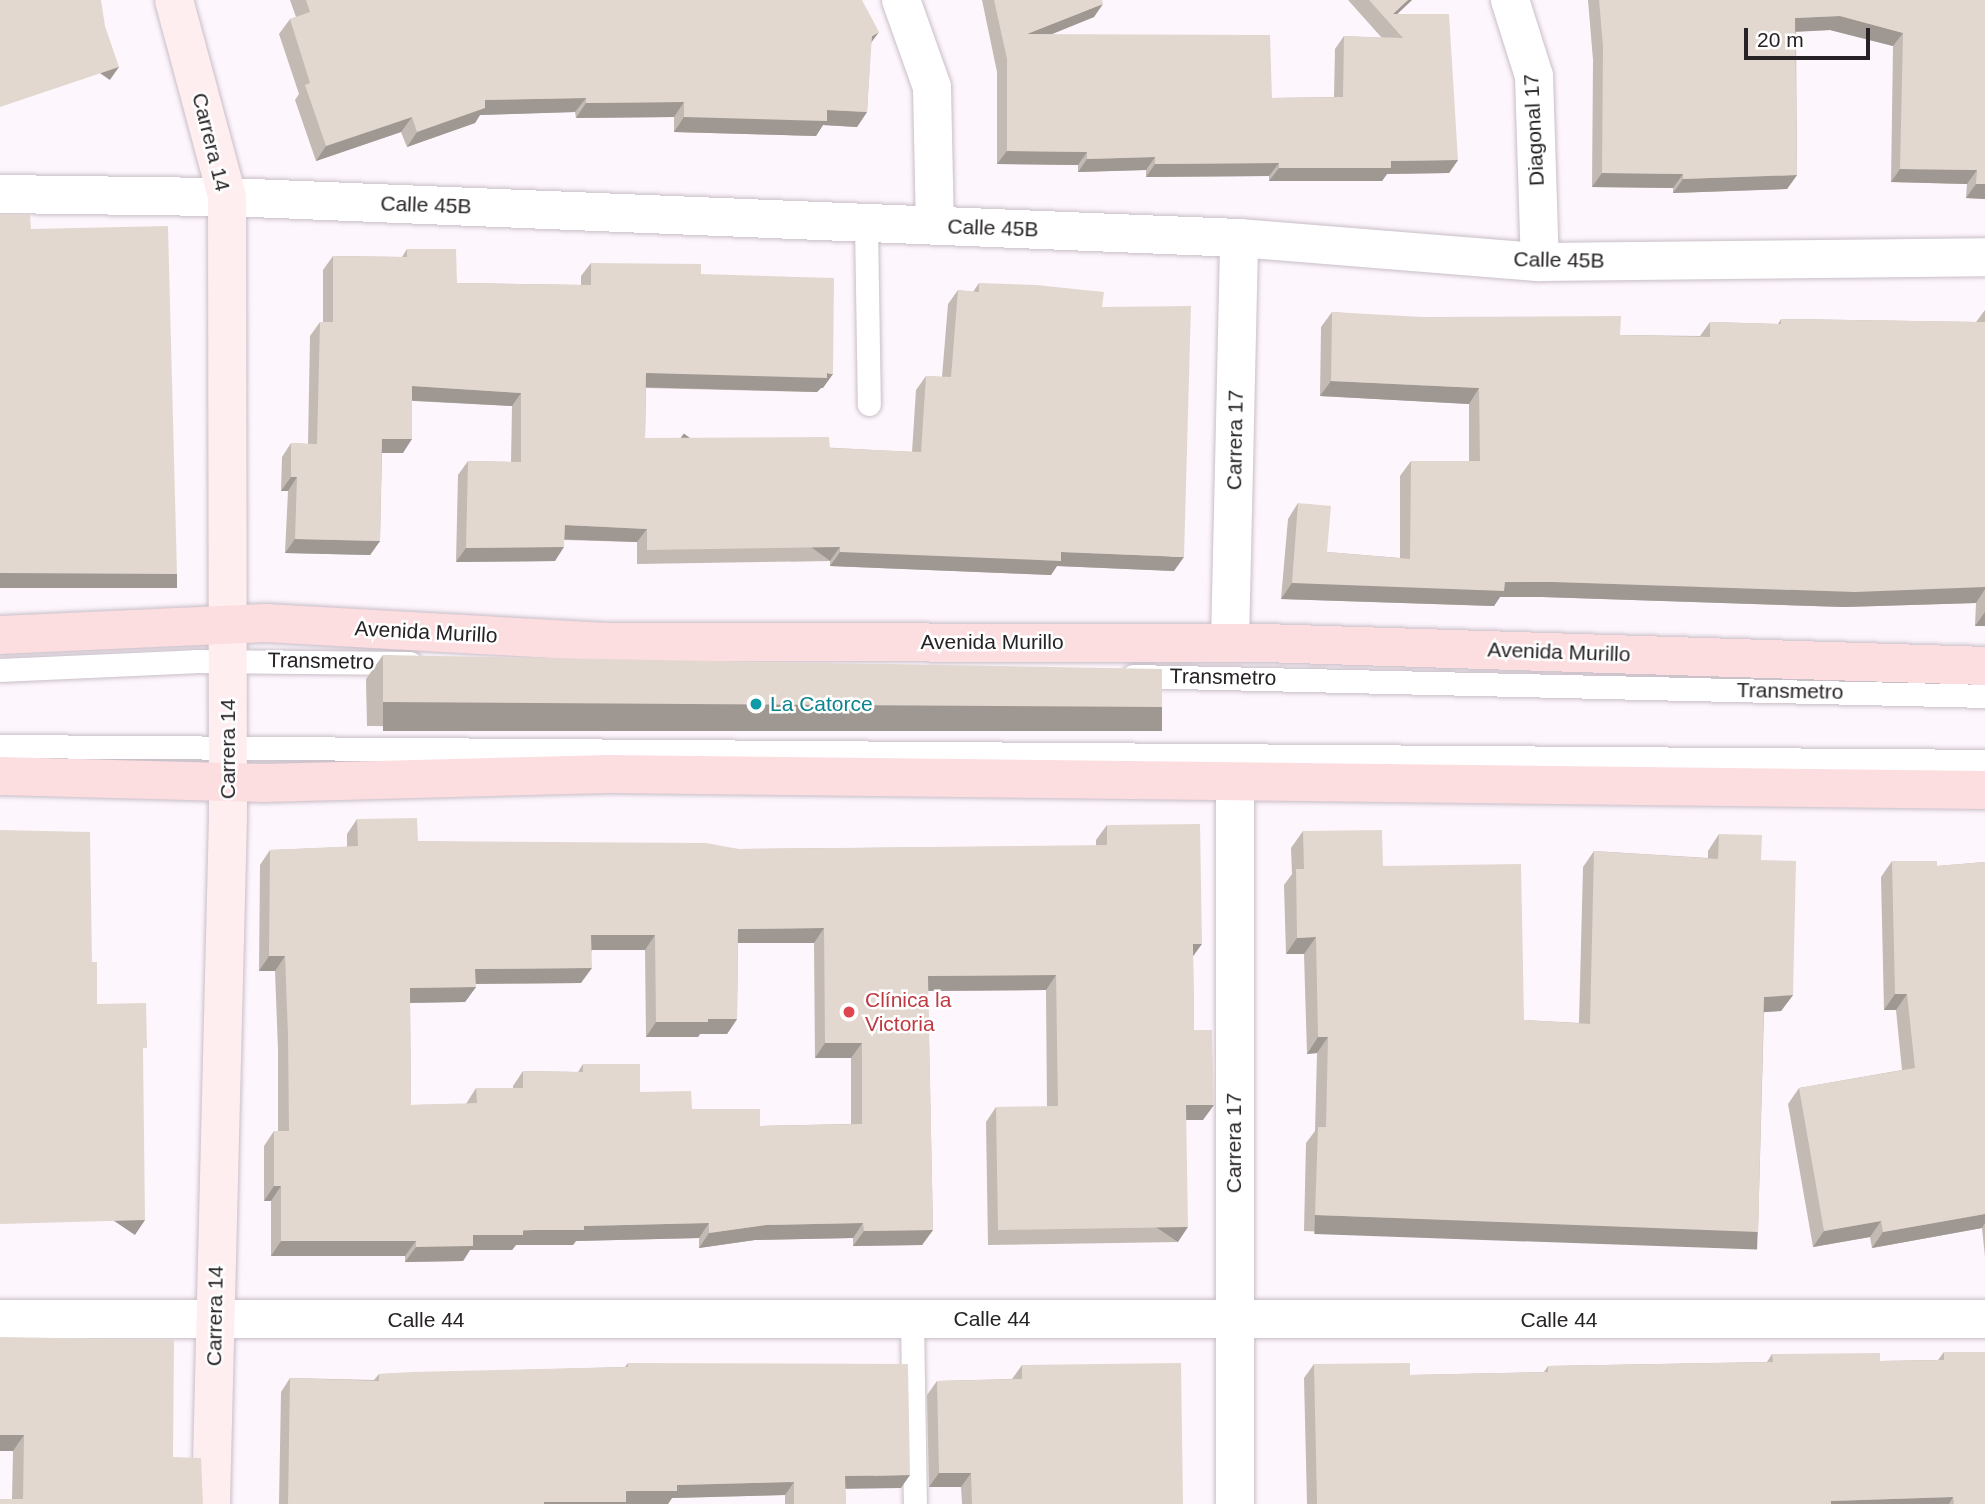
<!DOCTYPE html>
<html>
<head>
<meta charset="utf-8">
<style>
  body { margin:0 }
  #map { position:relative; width:1985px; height:1504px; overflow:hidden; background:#fef6fd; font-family:Helvetica,sans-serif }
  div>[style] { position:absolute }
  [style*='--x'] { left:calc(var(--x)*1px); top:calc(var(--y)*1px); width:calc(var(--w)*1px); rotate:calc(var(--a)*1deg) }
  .roads { filter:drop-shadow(0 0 2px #c8bec7) drop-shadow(0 0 2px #c8bec7) }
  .lane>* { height:23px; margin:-11.5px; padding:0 11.5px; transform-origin:11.5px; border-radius:11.5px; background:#fff }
  .street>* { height:38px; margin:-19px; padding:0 19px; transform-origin:19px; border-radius:19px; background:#fff }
  .secondary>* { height:38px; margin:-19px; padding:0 19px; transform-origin:19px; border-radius:19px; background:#feeeef }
  .primary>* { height:38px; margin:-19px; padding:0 19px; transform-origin:19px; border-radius:19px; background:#fcdde0 }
  .wall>* { inset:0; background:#c3bab3 }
  .shaded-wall>* { inset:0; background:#9f9792; transform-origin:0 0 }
  .building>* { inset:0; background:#e3d8d0 }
  .dots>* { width:19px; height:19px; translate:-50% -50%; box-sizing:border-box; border:4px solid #fff; border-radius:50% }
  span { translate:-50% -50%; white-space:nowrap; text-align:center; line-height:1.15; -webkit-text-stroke:5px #fff; paint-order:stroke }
  .street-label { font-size:21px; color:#262225 }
  .culture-label { font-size:21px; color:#0d838f }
  .left { translate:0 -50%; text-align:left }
  .health-label { font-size:21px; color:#be3a42 }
  .scale { position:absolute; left:1744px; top:28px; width:126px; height:32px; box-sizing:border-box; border:4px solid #262225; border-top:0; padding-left:9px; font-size:21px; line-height:24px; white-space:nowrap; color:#262225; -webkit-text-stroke:5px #fff; paint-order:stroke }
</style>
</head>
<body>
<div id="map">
  <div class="roads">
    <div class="lane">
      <div style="--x:866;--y:223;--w:181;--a:89.1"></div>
      <div style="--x:0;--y:670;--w:195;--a:-2.6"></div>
      <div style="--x:195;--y:661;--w:215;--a:0.5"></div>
      <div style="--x:1133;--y:676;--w:852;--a:1.34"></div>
      <div style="--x:0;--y:746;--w:1985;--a:0.43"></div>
      <div style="--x:912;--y:1319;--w:185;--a:89.1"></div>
    </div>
    <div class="street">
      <div style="--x:901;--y:0;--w:92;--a:70.4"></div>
      <div style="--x:932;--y:87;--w:138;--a:88.8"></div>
      <div style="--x:1510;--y:0;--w:80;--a:72.5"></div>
      <div style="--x:1534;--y:76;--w:186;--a:88.2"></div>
      <div style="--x:0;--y:194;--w:227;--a:0.8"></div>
      <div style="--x:227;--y:197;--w:1013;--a:2.32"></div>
      <div style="--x:1239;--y:238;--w:302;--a:4.6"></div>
      <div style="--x:1540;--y:262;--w:445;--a:-0.6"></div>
      <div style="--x:1230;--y:642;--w:404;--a:-88.7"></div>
      <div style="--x:1235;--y:782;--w:722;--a:90"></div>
      <div style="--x:0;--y:1319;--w:1985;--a:0"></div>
    </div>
    <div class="secondary">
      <div style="--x:174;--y:0;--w:204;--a:74.9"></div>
      <div style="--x:227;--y:197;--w:619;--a:89.91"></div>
      <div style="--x:228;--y:816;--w:688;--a:91.42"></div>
    </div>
    <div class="primary">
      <div style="--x:0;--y:635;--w:266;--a:-2.6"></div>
      <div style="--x:266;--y:623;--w:342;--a:3.2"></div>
      <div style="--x:607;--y:642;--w:656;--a:0.09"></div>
      <div style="--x:1263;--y:643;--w:722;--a:1.82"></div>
      <div style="--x:0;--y:776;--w:264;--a:1.5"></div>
      <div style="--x:264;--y:783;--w:345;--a:-1.5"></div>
      <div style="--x:609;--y:774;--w:1376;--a:0.67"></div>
    </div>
  </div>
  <div class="wall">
    <div style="clip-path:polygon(290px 0,862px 0,871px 42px,867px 112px,857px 127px,823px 125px,816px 136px,674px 132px,674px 117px,576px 118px,575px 112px,480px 115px,475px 123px,407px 147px,401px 132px,316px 161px,295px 100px,299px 94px,279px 34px,290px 19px,296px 17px)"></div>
    <div style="clip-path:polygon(982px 0,1102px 0,1094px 17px,1051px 34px,1272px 98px,1334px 97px,1335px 49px,1344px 36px,1382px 38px,1348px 0,1412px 0,1397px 14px,1458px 160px,1449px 173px,1387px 174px,1382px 181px,1269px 181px,1269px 176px,1146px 177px,1146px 170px,1078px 172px,1078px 165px,997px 164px,997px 72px)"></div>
    <div style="clip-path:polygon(1588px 0,1985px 0,1985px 199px,1966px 198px,1967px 184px,1891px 182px,1893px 46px,1830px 30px,1796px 32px,1797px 175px,1787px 189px,1673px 193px,1673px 188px,1592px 187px,1593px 60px)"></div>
    <div style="clip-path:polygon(407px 249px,457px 283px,581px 285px,581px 276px,591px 263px,701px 274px,823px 388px,821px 388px,817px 392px,646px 388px,645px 438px,912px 452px,916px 390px,926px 376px,942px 377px,948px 304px,958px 290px,973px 292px,979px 283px,1102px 307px,1174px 571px,1057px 566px,1051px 575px,830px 566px,830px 561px,637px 564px,637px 542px,564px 540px,555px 561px,456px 562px,458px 475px,468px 461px,511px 462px,512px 406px,412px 401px,403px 453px,382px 453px,380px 541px,370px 555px,285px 553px,288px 491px,281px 491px,282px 457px,291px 443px,308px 444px,310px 336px,320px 322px,323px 322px,323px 270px,333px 256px,402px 257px)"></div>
    <div style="clip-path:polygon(1985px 310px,1985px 626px,1975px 626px,1976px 603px,1844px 607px,1542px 597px,1500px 597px,1494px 606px,1281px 599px,1288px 519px,1298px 503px,1327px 552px,1400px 558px,1400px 476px,1411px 461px,1469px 461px,1469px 404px,1320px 396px,1321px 327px,1332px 312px,1620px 335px,1700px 336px,1710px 322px,1778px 324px,1781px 319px,1976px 322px)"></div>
    <div style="clip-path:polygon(383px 655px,1162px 707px,1145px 731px,367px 726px,366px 679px)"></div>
    <div style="clip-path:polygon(evenodd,357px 819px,418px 841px,739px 849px,1096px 846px,1096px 840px,1107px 825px,1193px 956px,1194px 1030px,1203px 1120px,1186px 1120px,1178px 1242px,988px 1245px,986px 1122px,996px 1107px,1047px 1107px,1046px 990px,928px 991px,933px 1230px,922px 1245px,853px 1246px,853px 1238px,755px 1240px,699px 1248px,699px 1238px,576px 1241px,573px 1245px,516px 1245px,512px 1250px,470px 1250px,463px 1261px,405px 1262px,405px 1256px,271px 1256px,271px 1201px,264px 1201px,264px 1146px,274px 1131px,278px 1131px,278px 1050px,275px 971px,259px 971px,260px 865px,270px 850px,347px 847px,347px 834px,357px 819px,738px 943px,814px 943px,815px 1058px,851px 1058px,851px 1124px,760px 1126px,692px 1109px,640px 1092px,583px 1064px,578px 1072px,523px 1071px,513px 1086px,513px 1088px,476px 1088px,466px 1104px,411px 1105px,410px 1003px,465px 1002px,476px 987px,475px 984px,581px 983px,592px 950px,645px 950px,646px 1037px,698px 1037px,700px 1034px,727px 1034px,737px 1019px,738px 943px)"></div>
    <div style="clip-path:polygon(1303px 831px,1383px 866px,1524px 1020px,1579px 1023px,1583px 867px,1594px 851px,1708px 858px,1708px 851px,1719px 834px,1761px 860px,1793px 995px,1781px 1011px,1764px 1012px,1758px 1232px,1747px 1248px,1304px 1231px,1306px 1143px,1315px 1131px,1317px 1053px,1307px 1054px,1304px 954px,1286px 954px,1284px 885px,1292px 874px,1291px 848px)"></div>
    <div style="clip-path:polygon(1892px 861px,1937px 866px,1985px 862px,1985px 1257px,1982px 1228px,1872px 1248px,1870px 1237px,1813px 1247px,1788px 1104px,1799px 1088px,1902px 1070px,1896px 1010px,1884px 1010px,1881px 877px)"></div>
    <div style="clip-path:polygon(0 1337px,173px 1457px,203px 1504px,12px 1499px,13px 1451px,0 1451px)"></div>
    <div style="clip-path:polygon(1944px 1352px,1985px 1504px,1307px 1504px,1304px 1378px,1314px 1364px,1410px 1375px,1544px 1372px,1548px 1366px,1767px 1362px,1772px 1354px,1880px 1361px,1938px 1360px)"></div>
    <div style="clip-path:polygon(628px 1363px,901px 1488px,845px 1488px,846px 1504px,785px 1504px,785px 1495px,672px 1498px,668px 1504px,279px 1504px,281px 1392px,290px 1378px,374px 1380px,379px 1374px,625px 1367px)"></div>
    <div style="clip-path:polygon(1022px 1365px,1183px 1504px,962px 1504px,961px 1487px,929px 1487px,927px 1395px,937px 1381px,1012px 1379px)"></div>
  </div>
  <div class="shaded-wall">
    <div style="clip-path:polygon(1408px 0,1412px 0,1389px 22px,1393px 14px)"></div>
    <div style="clip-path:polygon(1103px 4px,1094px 17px,1018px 48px,1027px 34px)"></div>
    <div style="clip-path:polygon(1840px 16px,1903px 33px,1893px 46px,1830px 30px,1786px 32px,1795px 18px)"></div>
    <div style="clip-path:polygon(879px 32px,868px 47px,872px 36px)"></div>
    <div style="left:119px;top:67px;width:16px;height:126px;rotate:125deg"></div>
    <div style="clip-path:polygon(586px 98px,575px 112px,480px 115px,475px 123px,407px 147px,417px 132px,485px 100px)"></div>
    <div style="clip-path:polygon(684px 102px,674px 117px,576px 118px,586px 103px)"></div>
    <div style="clip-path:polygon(827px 110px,867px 112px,857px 127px,823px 125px,816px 136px,674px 132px,684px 117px)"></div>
    <div style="clip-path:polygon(412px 117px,401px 132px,316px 161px,326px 146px)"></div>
    <div style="clip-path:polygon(1007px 151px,1087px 152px,1078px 165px,997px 164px)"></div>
    <div style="clip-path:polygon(1155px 157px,1146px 170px,1078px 172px,1087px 159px)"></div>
    <div style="clip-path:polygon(1458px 160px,1449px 173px,1387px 174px,1382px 181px,1269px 181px,1279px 168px,1391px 161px)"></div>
    <div style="clip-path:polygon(1279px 163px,1269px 176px,1146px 177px,1155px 164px)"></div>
    <div style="clip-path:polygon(1900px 169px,1977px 170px,1967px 184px,1891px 182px)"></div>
    <div style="clip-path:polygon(1602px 173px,1683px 174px,1673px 188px,1592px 187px)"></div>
    <div style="clip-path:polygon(1797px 175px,1787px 189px,1673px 193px,1683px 179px)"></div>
    <div style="clip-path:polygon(1976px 184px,1985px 184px,1985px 199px,1966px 198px)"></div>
    <div style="clip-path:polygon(646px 373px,827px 373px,833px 374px,823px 388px,821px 388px,817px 392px,636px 387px)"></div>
    <div style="clip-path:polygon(1331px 381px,1479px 388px,1469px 404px,1320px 396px)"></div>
    <div style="clip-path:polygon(412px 386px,521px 393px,512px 406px,402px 400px)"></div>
    <div style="clip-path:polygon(382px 439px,412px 439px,403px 453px,372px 453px)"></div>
    <div style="clip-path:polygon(291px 477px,297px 477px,288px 491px,281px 491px)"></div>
    <div style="clip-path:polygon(565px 525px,647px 529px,637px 542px,555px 539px)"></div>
    <div style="clip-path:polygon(295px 539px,380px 541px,370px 555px,285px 553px)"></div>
    <div style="clip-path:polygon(564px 547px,555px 561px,456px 562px,466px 548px)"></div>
    <div style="left:840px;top:547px;width:17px;height:193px;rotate:126deg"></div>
    <div style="clip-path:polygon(840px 552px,1061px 552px,1184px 557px,1174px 571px,1057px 566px,1051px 575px,830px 566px)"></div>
    <div style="left:0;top:573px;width:177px;height:15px"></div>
    <div style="clip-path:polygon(1553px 582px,1985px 587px,1985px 589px,1976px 603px,1844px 607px,1542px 597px,1500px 597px,1494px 606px,1281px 599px,1292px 583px)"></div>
    <div style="clip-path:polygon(1985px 612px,1985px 626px,1975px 626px)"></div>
    <div style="left:383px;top:702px;width:779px;height:29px"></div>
    <div style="clip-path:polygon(824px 928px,814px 943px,728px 943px,738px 929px)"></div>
    <div style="clip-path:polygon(591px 935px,655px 935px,645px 950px,581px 950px)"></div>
    <div style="clip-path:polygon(1316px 937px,1304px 954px,1286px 954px,1297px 938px)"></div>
    <div style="clip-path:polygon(1193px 944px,1202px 944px,1191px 959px)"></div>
    <div style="clip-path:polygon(269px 956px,285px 956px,275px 971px,259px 971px)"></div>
    <div style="clip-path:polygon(592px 968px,581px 983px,465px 984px,475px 969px)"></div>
    <div style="clip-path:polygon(1056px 975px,1046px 990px,918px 991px,928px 976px)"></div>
    <div style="clip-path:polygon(476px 987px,465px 1002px,400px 1003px,410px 988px)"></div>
    <div style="clip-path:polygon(1895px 994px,1907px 994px,1896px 1010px,1884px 1010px)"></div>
    <div style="clip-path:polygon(1793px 995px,1781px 1011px,1753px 1013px,1764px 997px)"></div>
    <div style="clip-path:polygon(708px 1019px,737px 1019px,727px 1034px,700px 1034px,698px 1037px,646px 1037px,656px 1022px)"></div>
    <div style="clip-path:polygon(1318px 1037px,1328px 1037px,1317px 1053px,1307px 1054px)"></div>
    <div style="clip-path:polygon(825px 1043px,862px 1043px,851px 1058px,815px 1058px)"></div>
    <div style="clip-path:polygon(1186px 1105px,1214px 1105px,1203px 1120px,1176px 1120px)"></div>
    <div style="clip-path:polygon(274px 1186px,281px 1186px,271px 1201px,264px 1201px)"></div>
    <div style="clip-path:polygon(1985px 1214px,1985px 1223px,1982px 1228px,1872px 1248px,1883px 1232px)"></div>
    <div style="left:1315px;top:1215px;width:443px;height:19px;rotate:2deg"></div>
    <div style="left:145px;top:1220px;width:18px;height:145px;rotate:124deg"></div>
    <div style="clip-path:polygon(1881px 1221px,1870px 1237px,1813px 1247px,1824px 1231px)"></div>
    <div style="clip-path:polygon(709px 1223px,699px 1238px,576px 1241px,573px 1245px,516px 1245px,512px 1250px,470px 1250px,463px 1261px,405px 1262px,416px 1247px,473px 1235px,584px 1226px)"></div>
    <div style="clip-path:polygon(863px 1223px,853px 1238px,755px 1240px,699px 1248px,709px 1233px,766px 1225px)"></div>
    <div style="left:1188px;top:1227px;width:18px;height:190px;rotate:124deg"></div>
    <div style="clip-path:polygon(933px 1230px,922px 1245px,853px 1246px,864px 1231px)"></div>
    <div style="clip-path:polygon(281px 1241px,416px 1241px,405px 1256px,271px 1256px)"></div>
    <div style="clip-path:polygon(0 1435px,24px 1435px,13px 1451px,0 1451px)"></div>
    <div style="clip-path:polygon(939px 1473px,971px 1473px,961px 1487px,929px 1487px)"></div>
    <div style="clip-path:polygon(910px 1475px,901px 1488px,836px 1489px,845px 1476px)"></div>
    <div style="clip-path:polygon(794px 1482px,785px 1495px,672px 1498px,668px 1504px,543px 1504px,544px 1502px,677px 1485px)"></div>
    <div style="clip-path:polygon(1953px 1497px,1949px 1504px,1829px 1504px,1831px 1501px)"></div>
  </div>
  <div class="building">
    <div style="clip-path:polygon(0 0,101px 0,105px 26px,119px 67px,0 107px)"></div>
    <div style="clip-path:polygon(306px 0,862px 0,879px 32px,872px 36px,867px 112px,827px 110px,827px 121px,684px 117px,684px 102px,586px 103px,586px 98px,485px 100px,485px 108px,417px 132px,412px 117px,326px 146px,305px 85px,310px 83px,290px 19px,310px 12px)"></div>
    <div style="clip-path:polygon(994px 0,1102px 0,1103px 4px,1027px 34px,1270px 35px,1272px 98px,1343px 97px,1344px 36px,1403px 38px,1369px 0,1408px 0,1393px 14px,1449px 14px,1458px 160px,1391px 161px,1391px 168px,1279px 168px,1279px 163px,1155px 164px,1155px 157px,1087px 159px,1087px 152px,1007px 151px,1007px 59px)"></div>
    <div style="clip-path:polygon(1599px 0,1985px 0,1985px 184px,1976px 184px,1977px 170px,1900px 169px,1903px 33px,1840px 16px,1795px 18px,1797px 175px,1683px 179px,1683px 174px,1602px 173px,1603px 46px)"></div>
    <div style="clip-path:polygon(0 214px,30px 215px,31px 229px,168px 226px,177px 574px,0 573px)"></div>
    <div style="clip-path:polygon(407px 249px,456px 249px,457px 283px,591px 285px,591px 263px,701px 264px,701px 274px,834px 278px,833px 374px,827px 373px,827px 378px,646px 373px,645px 438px,829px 437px,830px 448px,921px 452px,926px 376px,951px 377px,958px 290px,979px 292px,979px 283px,1037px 285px,1104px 292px,1102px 307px,1191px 306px,1184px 557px,1061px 552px,1061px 561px,840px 552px,840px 547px,647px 550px,647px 529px,565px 525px,564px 547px,466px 548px,468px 461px,521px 462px,521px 393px,412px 386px,412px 439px,382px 439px,380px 541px,295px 539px,297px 477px,291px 477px,291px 443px,317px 444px,320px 322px,333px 322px,333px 256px,407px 257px)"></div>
    <div style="clip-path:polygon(1332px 312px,1423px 317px,1621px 316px,1620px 335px,1710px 337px,1710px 322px,1781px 324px,1781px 319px,1985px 322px,1985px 587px,1855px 592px,1553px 582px,1505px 582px,1504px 591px,1292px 583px,1298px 503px,1331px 506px,1327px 552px,1410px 559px,1411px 461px,1480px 461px,1479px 388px,1331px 381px)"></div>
    <div style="clip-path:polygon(383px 655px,1162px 669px,1162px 707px,383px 702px)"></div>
    <div style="clip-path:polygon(evenodd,417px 818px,418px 841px,706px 843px,739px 849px,1107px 845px,1107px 825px,1200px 824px,1202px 944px,1193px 944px,1194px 1030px,1212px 1030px,1214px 1105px,1186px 1105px,1188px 1227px,998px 1230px,996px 1107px,1058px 1106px,1056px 975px,928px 976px,933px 1230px,864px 1231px,863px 1223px,766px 1225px,709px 1233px,709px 1223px,584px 1226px,584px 1230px,523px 1230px,523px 1235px,473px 1235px,473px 1246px,416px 1247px,416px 1241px,281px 1241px,281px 1186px,274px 1186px,274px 1131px,289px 1131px,288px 1035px,285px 956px,269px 956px,270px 850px,358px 846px,357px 819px,417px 818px,824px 928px,825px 1043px,862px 1043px,862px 1124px,760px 1126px,760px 1109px,692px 1109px,691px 1091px,640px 1092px,640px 1064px,583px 1064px,583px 1072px,523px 1071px,523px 1088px,476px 1088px,477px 1103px,411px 1105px,410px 988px,476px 987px,475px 969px,592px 968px,591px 935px,655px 935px,656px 1022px,708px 1022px,708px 1019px,737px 1019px,738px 929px,824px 928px)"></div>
    <div style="clip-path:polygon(0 830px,90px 832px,92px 962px,97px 962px,97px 1004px,146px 1003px,147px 1048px,143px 1048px,145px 1220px,0 1224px)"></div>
    <div style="clip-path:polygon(1382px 830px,1383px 866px,1521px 864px,1524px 1020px,1590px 1024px,1594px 851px,1718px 859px,1719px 834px,1762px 835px,1761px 860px,1796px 861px,1793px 995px,1764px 997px,1758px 1232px,1315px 1215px,1318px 1127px,1326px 1127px,1328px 1037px,1318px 1037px,1316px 937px,1297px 938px,1296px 869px,1304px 869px,1303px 831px)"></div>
    <div style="clip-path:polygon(1892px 861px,1937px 861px,1937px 866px,1985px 862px,1985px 1214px,1883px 1232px,1881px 1221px,1824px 1231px,1799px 1088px,1915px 1068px,1907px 994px,1895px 994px)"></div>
    <div style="clip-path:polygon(0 1337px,174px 1340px,173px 1457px,201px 1458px,203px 1504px,0 1504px,0 1499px,23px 1499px,24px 1435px,0 1435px)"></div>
    <div style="clip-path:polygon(1944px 1352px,1985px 1352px,1985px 1504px,1954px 1504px,1953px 1497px,1831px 1501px,1831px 1504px,1317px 1504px,1314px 1364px,1410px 1363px,1410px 1375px,1548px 1372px,1548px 1366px,1773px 1362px,1772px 1354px,1880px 1353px,1880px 1361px,1944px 1360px)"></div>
    <div style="clip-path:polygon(628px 1363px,908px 1364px,910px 1475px,845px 1476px,846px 1504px,794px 1504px,794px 1482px,677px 1485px,677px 1491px,626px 1491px,626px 1502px,544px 1502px,544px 1504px,288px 1504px,290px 1378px,379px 1381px,379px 1374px,411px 1372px,628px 1367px)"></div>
    <div style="clip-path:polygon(1181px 1363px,1183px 1504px,972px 1504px,971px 1473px,939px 1473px,937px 1381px,1022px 1379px,1022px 1365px)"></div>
  </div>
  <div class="dots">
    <div style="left:756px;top:704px;background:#0f9aa8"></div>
    <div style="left:849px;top:1012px;background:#e0444e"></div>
  </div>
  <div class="street-label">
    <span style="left:1534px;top:130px;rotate:-93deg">Diagonal 17</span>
    <span style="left:211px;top:142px;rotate:76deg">Carrera 14</span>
    <span style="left:426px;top:205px;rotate:2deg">Calle 45B</span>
    <span style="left:993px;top:228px;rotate:2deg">Calle 45B</span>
    <span style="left:1559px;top:260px;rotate:1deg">Calle 45B</span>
    <span style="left:1235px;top:440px;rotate:-89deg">Carrera 17</span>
    <span style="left:426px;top:632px;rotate:3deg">Avenida Murillo</span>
    <span style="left:992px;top:642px">Avenida Murillo</span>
    <span style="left:1559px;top:652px;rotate:2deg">Avenida Murillo</span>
    <span style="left:321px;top:661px;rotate:1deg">Transmetro</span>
    <span style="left:1223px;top:677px;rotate:1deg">Transmetro</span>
    <span style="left:1790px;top:691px;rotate:1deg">Transmetro</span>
    <span style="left:228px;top:749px;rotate:-90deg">Carrera 14</span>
    <span style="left:1234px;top:1143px;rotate:-90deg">Carrera 17</span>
    <span style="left:215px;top:1316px;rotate:-89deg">Carrera 14</span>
    <span style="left:992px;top:1319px">Calle 44</span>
    <span style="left:426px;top:1320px">Calle 44</span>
    <span style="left:1559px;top:1320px">Calle 44</span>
  </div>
  <div class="culture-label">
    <span class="left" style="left:770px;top:704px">La Catorce</span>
  </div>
  <div class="health-label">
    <span class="left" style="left:865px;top:1012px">Clínica la<br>Victoria</span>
  </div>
  <div class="scale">20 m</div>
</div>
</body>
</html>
